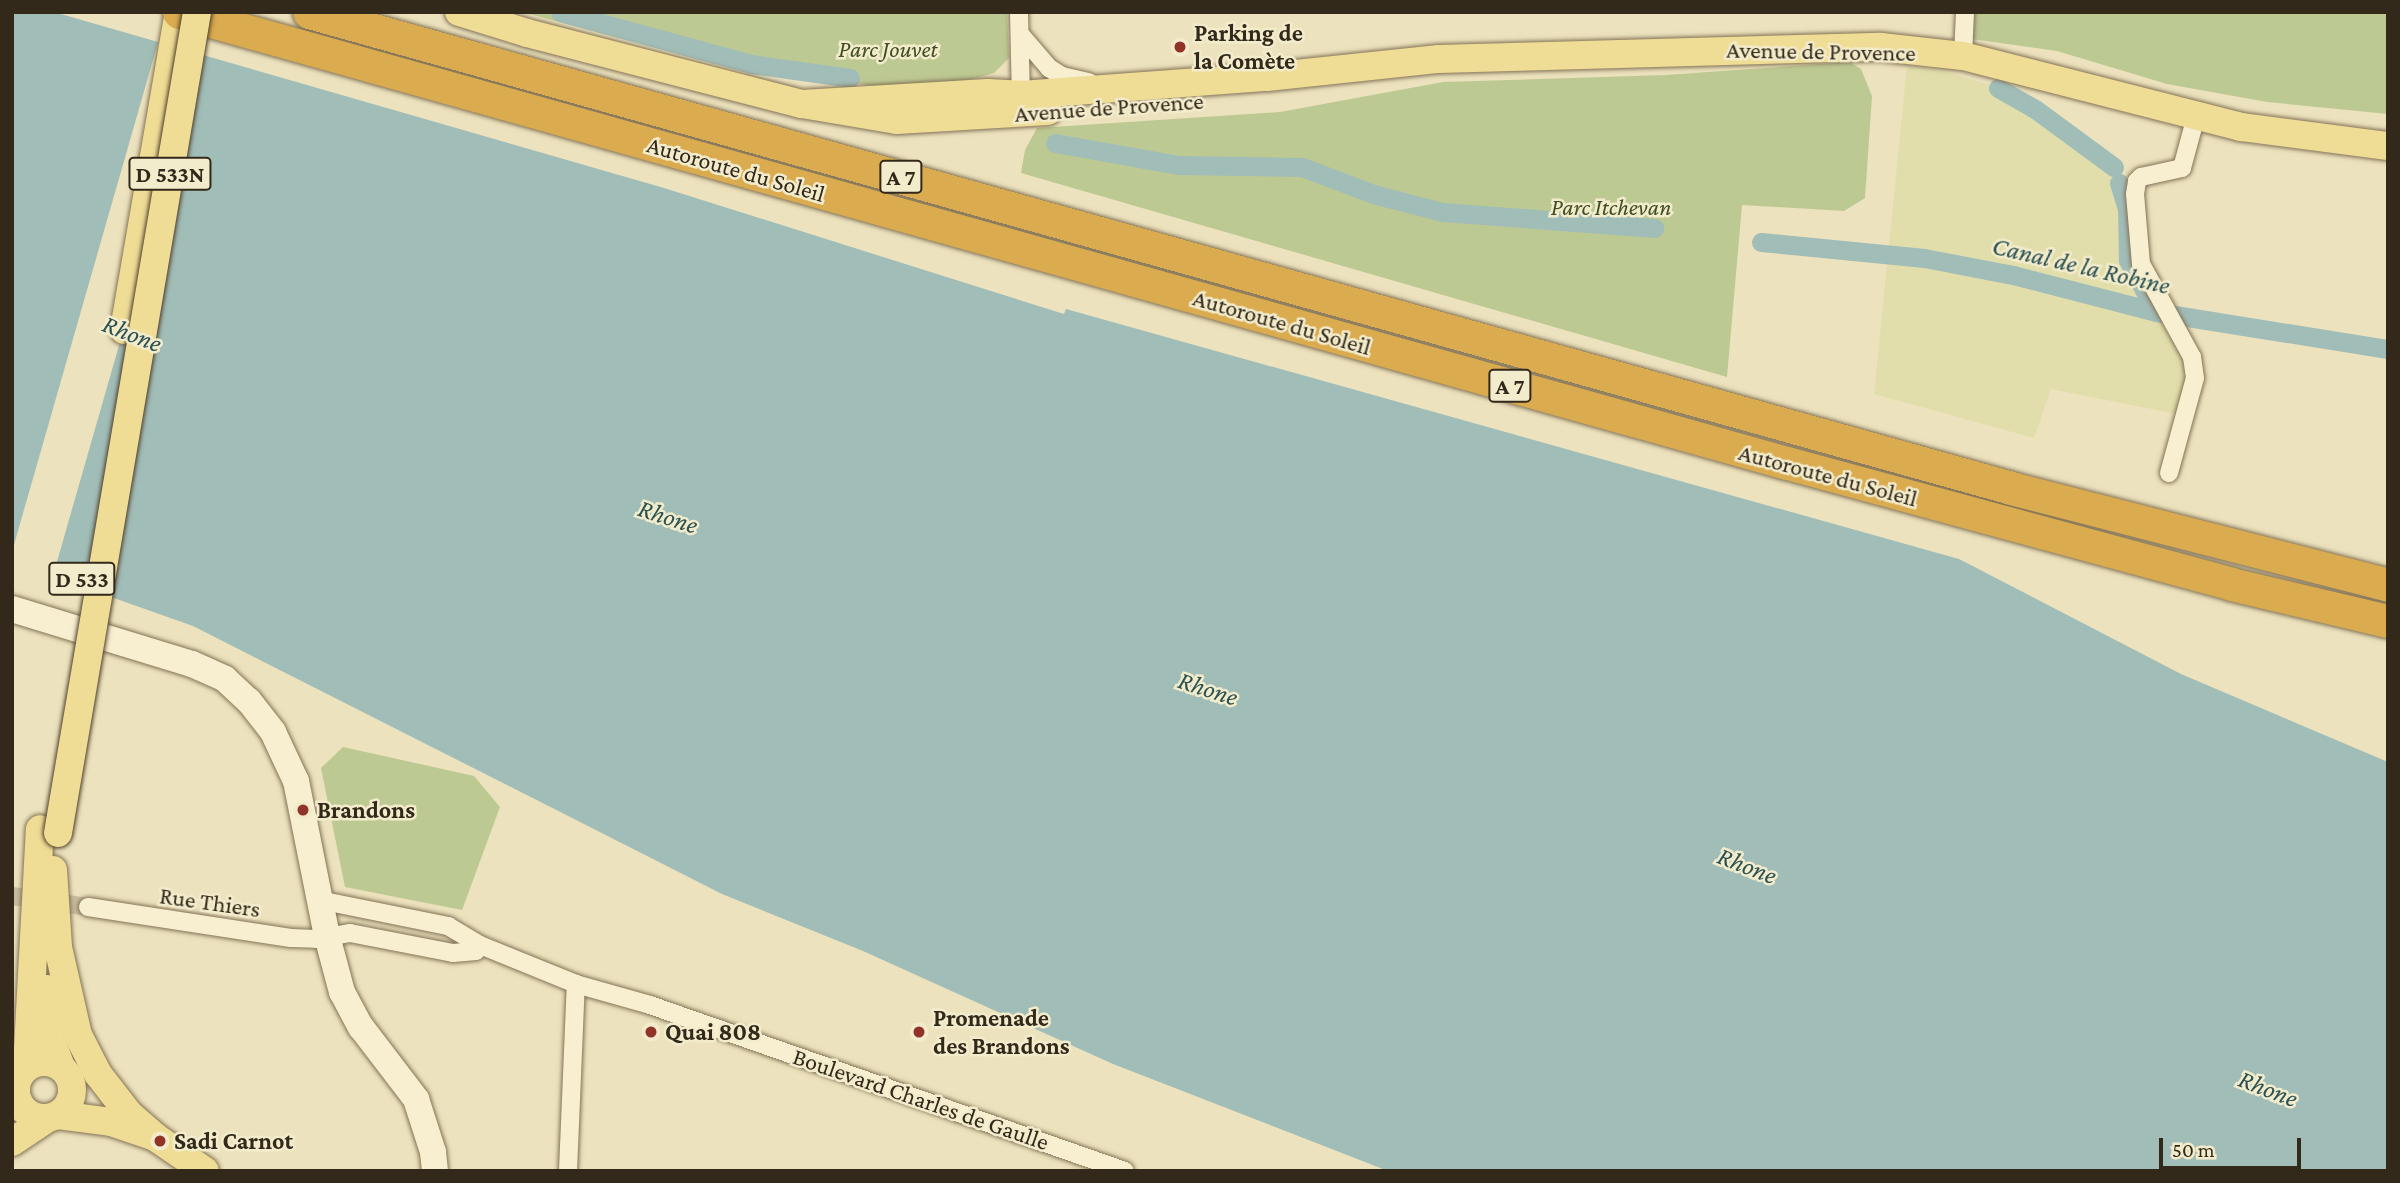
<!DOCTYPE html>
<html>
<head>
<meta charset="utf-8">
<style>
  body { margin:0 }
  #map { position:relative; width:2400px; height:1183px; overflow:hidden; background:#ece2bd; font-family:"Crimson Pro",serif }
  div>[style] { position:absolute }
  [style*='--x'] { left:calc(var(--x)*1px); top:calc(var(--y)*1px); width:calc(var(--w)*1px); rotate:calc(var(--a)*1deg) }
  .farmland>* { inset:0; background:#e1deab }
  .green>* { inset:0; background:#bdc992 }
  .water>* { inset:0; background:#a1bdb8 }
  .pier>* { inset:0; background:#ece2bd; transform-origin:0 0 }
  .canal>* { height:19px; margin:-9.5px; padding:0 9.5px; transform-origin:9.5px; border-radius:9.5px; background:#a1bdb8 }
  .street-tunnel>* { height:18px; margin-top:-9px; transform-origin:0; background:repeating-linear-gradient(90deg,#c7bd9d 0 18px,transparent 0 27px) }
  .roads { filter:drop-shadow(0 0 2px #837357) drop-shadow(0 0 2px #837357) }
  .street>* { height:18px; margin:-9px; padding:0 9px; transform-origin:9px; border-radius:9px; background:#f7efd0 }
  .secondary>* { height:26px; margin:-13px; padding:0 13px; transform-origin:13px; border-radius:13px; background:#f7efd0 }
  .primary>* { height:28px; margin:-14px; padding:0 14px; transform-origin:14px; border-radius:14px; background:#efdc95 }
  .primary>.ring { margin:-14px; padding:0; box-sizing:content-box; background:none; border:28px solid #efdc95; border-radius:50% }
  .highway>* { height:33px; margin:-16.5px; padding:0 16.5px; transform-origin:16.5px; border-radius:16.5px; background:#daab4f }
  .bridges { filter:drop-shadow(0 0 2px #50402c) drop-shadow(0 0 2px #50402c) }
  .primary-bridge>* { height:28px; margin:-14px; padding:0 14px; transform-origin:14px; border-radius:14px; background:#efdc95 }
  .dots>* { width:19px; height:19px; translate:-50% -50%; box-sizing:border-box; border:4px solid #f3eccc; border-radius:50% }
  span { translate:-50% -50%; white-space:nowrap; text-align:center; line-height:1.15; -webkit-text-stroke:5px #f3eccc; paint-order:stroke }
  .shield-label span { padding:2px 5px; background:#f3eccc; border:2px solid; border-radius:5px; -webkit-text-stroke-width:0 }
  .shield-label { font-size:23px; color:#33291b; font-weight:700 }
  .poi-label { font-size:24px; color:#33291b; font-weight:700 }
  .left { translate:0 -50%; text-align:left }
  .park-label { font-size:24px; color:#3f4e23; font-style:italic }
  .street-label { font-size:24px; color:#33291b }
  .water-label { font-size:26px; color:#2b5152; font-style:italic }
  .frame { position:absolute; inset:0; border:14px solid #33291b; pointer-events:none }
  .scale { position:absolute; left:2159px; top:1138px; width:142px; height:32px; box-sizing:border-box; border:4px solid #33291b; border-top:0; padding-left:9px; font-size:21px; line-height:24px; white-space:nowrap; color:#33291b; -webkit-text-stroke:5px #f3eccc; paint-order:stroke }
</style>
</head>
<body>
<div id="map">
  <div class="farmland">
    <div style="clip-path:polygon(1907px 66px,1938px 70px,1990px 85px,2105px 155px,2118px 168px,2129px 184px,2133px 247px,2174px 329px,2189px 375px,2177px 414px,2051px 389px,2034px 438px,1874px 394px)"></div>
  </div>
  <div class="green">
    <div style="clip-path:polygon(522px 12px,1007px 12px,1009px 58px,994px 73px,973px 79px,886px 88px,690px 57px)"></div>
    <div style="clip-path:polygon(1973px 12px,2388px 12px,2388px 114px,2267px 102px,2167px 84px,2057px 51px,1972px 39px)"></div>
    <div style="clip-path:polygon(1849px 62px,1861px 69px,1872px 96px,1865px 198px,1844px 211px,1742px 205px,1727px 377px,1021px 173px,1025px 150px,1037px 128px,1280px 112px,1443px 82px,1666px 75px)"></div>
    <div style="clip-path:polygon(343px 747px,474px 776px,500px 807px,462px 910px,345px 887px,321px 768px)"></div>
  </div>
  <div class="water">
    <div style="clip-path:polygon(12px 12px,54px 12px,664px 188px,1064px 314px,1066px 309px,1959px 559px,2181px 674px,2388px 762px,2388px 1171px,1388px 1171px,1113px 1064px,863px 951px,722px 894px,193px 626px,12px 562px)"></div>
  </div>
  <div class="pier">
    <div style="left:159px;top:39px;width:46px;height:554px;rotate:16deg"></div>
  </div>
  <div class="canal">
    <div style="--x:560;--y:12;--w:198;--a:15.2"></div>
    <div style="--x:751;--y:64;--w:100;--a:8"></div>
    <div style="--x:1998;--y:88;--w:43;--a:29.6"></div>
    <div style="--x:2035;--y:109;--w:98;--a:36.3"></div>
    <div style="--x:1055;--y:143;--w:126;--a:10.1"></div>
    <div style="--x:1179;--y:165;--w:123;--a:0.9"></div>
    <div style="--x:1302;--y:167;--w:76;--a:20.8"></div>
    <div style="--x:1373;--y:194;--w:71;--a:14.6"></div>
    <div style="--x:1442;--y:212;--w:213;--a:4.3"></div>
    <div style="--x:2119;--y:183;--w:27;--a:73"></div>
    <div style="--x:2127;--y:209;--w:51;--a:88.9"></div>
    <div style="--x:2128;--y:260;--w:59;--a:61.7"></div>
    <div style="--x:1761;--y:242;--w:164;--a:5.6"></div>
    <div style="--x:1924;--y:258;--w:91;--a:10.8"></div>
    <div style="--x:2013;--y:275;--w:148;--a:14.5"></div>
    <div style="--x:2156;--y:312;--w:235;--a:9.1"></div>
  </div>
  <div class="street-tunnel">
    <div style="--x:12;--y:896;--w:77;--a:8.2"></div>
  </div>
  <div class="roads">
    <div class="street">
      <div style="--x:1019;--y:12;--w:91;--a:88.7"></div>
      <div style="--x:1020;--y:34;--w:45;--a:49.5"></div>
      <div style="--x:1049;--y:68;--w:15;--a:32"></div>
      <div style="--x:1062;--y:76;--w:28;--a:13"></div>
      <div style="--x:1963;--y:56;--w:44;--a:-87.4"></div>
      <div style="--x:2169;--y:473;--w:98;--a:-74.7"></div>
      <div style="--x:2195;--y:378;--w:21;--a:-98"></div>
      <div style="--x:2192;--y:357;--w:106;--a:-118.7"></div>
      <div style="--x:2141;--y:264;--w:70;--a:-94.9"></div>
      <div style="--x:2135;--y:194;--w:13;--a:-81"></div>
      <div style="--x:2137;--y:181;--w:6;--a:-45"></div>
      <div style="--x:2141;--y:177;--w:42;--a:-12.4"></div>
      <div style="--x:2182;--y:168;--w:54;--a:-74.9"></div>
      <div style="--x:319;--y:900;--w:132;--a:11.4"></div>
      <div style="--x:448;--y:926;--w:37;--a:31"></div>
      <div style="--x:480;--y:945;--w:104;--a:22.1"></div>
      <div style="--x:576;--y:984;--w:77;--a:15.8"></div>
      <div style="--x:650;--y:1005;--w:503;--a:19.26"></div>
      <div style="--x:88;--y:907;--w:205;--a:8.7"></div>
      <div style="--x:291;--y:938;--w:25;--a:2"></div>
      <div style="--x:316;--y:939;--w:35;--a:-10"></div>
      <div style="--x:350;--y:933;--w:105;--a:11"></div>
      <div style="--x:453;--y:953;--w:23;--a:-5"></div>
      <div style="--x:476;--y:951;--w:7;--a:-56"></div>
      <div style="--x:568;--y:1171;--w:187;--a:-87.6"></div>
    </div>
    <div class="secondary">
      <div style="--x:12;--y:609;--w:188;--a:17"></div>
      <div style="--x:192;--y:664;--w:36;--a:24"></div>
      <div style="--x:225;--y:679;--w:33;--a:43"></div>
      <div style="--x:249;--y:701;--w:39;--a:52"></div>
      <div style="--x:273;--y:732;--w:54;--a:64.9"></div>
      <div style="--x:296;--y:781;--w:158;--a:78.7"></div>
      <div style="--x:327;--y:936;--w:58;--a:75"></div>
      <div style="--x:342;--y:992;--w:40;--a:62"></div>
      <div style="--x:361;--y:1027;--w:91;--a:52.6"></div>
      <div style="--x:416;--y:1099;--w:56;--a:72.2"></div>
      <div style="--x:433;--y:1152;--w:19;--a:84"></div>
    </div>
    <div class="primary">
      <div style="--x:459;--y:12;--w:71;--a:17.2"></div>
      <div style="--x:527;--y:33;--w:284;--a:14.5"></div>
      <div style="--x:802;--y:104;--w:96;--a:9.6"></div>
      <div style="--x:897;--y:120;--w:151;--a:-3.4"></div>
      <div style="--x:802;--y:104;--w:186;--a:-3.4"></div>
      <div style="--x:988;--y:93;--w:33;--a:3"></div>
      <div style="--x:1021;--y:95;--w:247;--a:-4.2"></div>
      <div style="--x:1267;--y:77;--w:173;--a:-6"></div>
      <div style="--x:1439;--y:59;--w:442;--a:-1.6"></div>
      <div style="--x:1881;--y:47;--w:82;--a:6.3"></div>
      <div style="--x:1963;--y:56;--w:287;--a:14.3"></div>
      <div style="--x:2241;--y:127;--w:148;--a:7.4"></div>
      <div style="--x:124;--y:330;--w:323;--a:-80.2"></div>
      <div style="--x:53;--y:870;--w:77;--a:86.3"></div>
      <div style="--x:58;--y:947;--w:90;--a:77.2"></div>
      <div style="--x:78;--y:1035;--w:44;--a:62.9"></div>
      <div style="--x:98;--y:1074;--w:51;--a:52.2"></div>
      <div style="--x:129;--y:1114;--w:35;--a:41"></div>
      <div style="--x:47;--y:989;--w:49;--a:86.5"></div>
      <div style="--x:50;--y:1038;--w:31;--a:69"></div>
      <div class="ring" style="left:16px;top:1062px;width:28px;height:28px"></div>
      <div style="--x:27;--y:1067;--w:238;--a:-86.9"></div>
      <div style="--x:58;--y:1115;--w:53;--a:7.5"></div>
      <div style="--x:111;--y:1122;--w:46;--a:18.8"></div>
      <div style="--x:155;--y:1137;--w:60;--a:34.2"></div>
      <div style="--x:12;--y:1142;--w:43;--a:-33.7"></div>
    </div>
    <div class="highway">
      <div style="--x:179;--y:12;--w:1670;--a:15.67"></div>
      <div style="--x:1787;--y:463;--w:460;--a:15.2"></div>
      <div style="--x:2231;--y:584;--w:161;--a:13.3"></div>
      <div style="--x:309;--y:12;--w:1767;--a:15.62"></div>
      <div style="--x:2011;--y:488;--w:389;--a:14.4"></div>
    </div>
  </div>
  <div class="bridges">
    <div class="primary-bridge">
      <div style="--x:58;--y:833;--w:833;--a:-80.39"></div>
    </div>
  </div>
  <div class="dots">
    <div style="left:1180px;top:47px;background:#903329"></div>
    <div style="left:303px;top:810px;background:#903329"></div>
    <div style="left:651px;top:1032px;background:#903329"></div>
    <div style="left:919px;top:1032px;background:#903329"></div>
    <div style="left:160px;top:1141px;background:#903329"></div>
  </div>
  <div class="shield-label">
    <span style="left:170px;top:174px">D 533N</span>
    <span style="left:901px;top:177px">A 7</span>
    <span style="left:1510px;top:386px">A 7</span>
    <span style="left:82px;top:579px">D 533</span>
  </div>
  <div class="poi-label">
    <span class="left" style="left:1194px;top:47px">Parking de<br>la Comète</span>
    <span class="left" style="left:317px;top:810px">Brandons</span>
    <span class="left" style="left:933px;top:1032px">Promenade<br>des Brandons</span>
    <span class="left" style="left:665px;top:1032px">Quai 808</span>
    <span class="left" style="left:174px;top:1141px">Sadi Carnot</span>
  </div>
  <div class="park-label">
    <span style="left:888px;top:49px">Parc Jouvet</span>
    <span style="left:1611px;top:207px">Parc Itchevan</span>
  </div>
  <div class="street-label">
    <span style="left:1821px;top:51px;rotate:1deg">Avenue de Provence</span>
    <span style="left:1109px;top:107px;rotate:-4deg">Avenue de Provence</span>
    <span style="left:736px;top:169px;rotate:16deg">Autoroute du Soleil</span>
    <span style="left:1282px;top:322px;rotate:16deg">Autoroute du Soleil</span>
    <span style="left:1828px;top:475px;rotate:15deg">Autoroute du Soleil</span>
    <span style="left:210px;top:902px;rotate:8deg">Rue Thiers</span>
    <span style="left:921px;top:1099px;rotate:19deg">Boulevard Charles de Gaulle</span>
  </div>
  <div class="water-label">
    <span style="left:2081px;top:266px;rotate:13deg">Canal de la Robine</span>
    <span style="left:132px;top:334px;rotate:21deg">Rhone</span>
    <span style="left:668px;top:517px;rotate:18deg">Rhone</span>
    <span style="left:1208px;top:689px;rotate:18deg">Rhone</span>
    <span style="left:1747px;top:866px;rotate:21deg">Rhone</span>
    <span style="left:2268px;top:1089px;rotate:21deg">Rhone</span>
  </div>
  <div class="frame"></div>
  <div class="scale">50 m</div>
</div>
</body>
</html>
